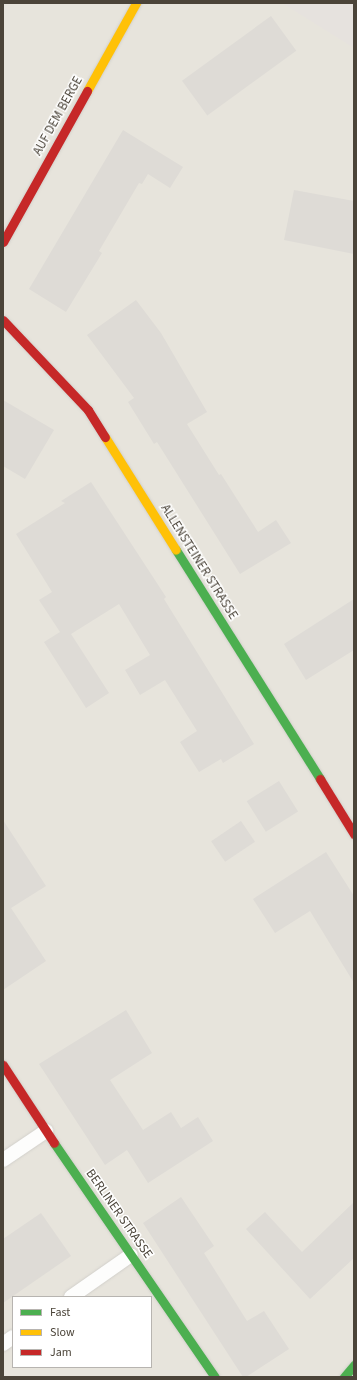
<!DOCTYPE html>
<html>
<head>
<meta charset="utf-8">
<style>
  body { margin:0 }
  #map { position:relative; width:357px; height:1380px; overflow:hidden; background:#f4f2ee; font-family:"Source Sans 3",sans-serif }
  div>[style] { position:absolute }
  [style*='--x'] { left:calc(var(--x)*1px); top:calc(var(--y)*1px); width:calc(var(--w)*1px); rotate:calc(var(--a)*1deg) }
  .residential>* { inset:0; background:#e7e4dc }
  .industrial>* { inset:0; background:#e6e2de }
  .building>* { inset:0; background:#dedbd6; transform-origin:0 0 }
  .roads { filter:drop-shadow(0 0 1px #d2d0cb) drop-shadow(0 0 1px #d2d0cb) }
  .lane>* { height:14px; margin:-7px; padding:0 7px; transform-origin:7px; border-radius:7px; background:#fdfdfc }
  .fast>* { height:9px; margin:-4.5px; padding:0 4.5px; transform-origin:4.5px; border-radius:4.5px; background:#4caf50 }
  .slow>* { height:9px; margin:-4.5px; padding:0 4.5px; transform-origin:4.5px; border-radius:4.5px; background:#ffc107 }
  .jam>* { height:9px; margin:-4.5px; padding:0 4.5px; transform-origin:4.5px; border-radius:4.5px; background:#c62828 }
  span { translate:-50% -50%; white-space:nowrap; text-align:center; line-height:1.15; -webkit-text-stroke:3px #fff; paint-order:stroke }
  .street-label { font-size:13px; color:#4b4439 }
  .frame { position:absolute; inset:0; border:4px solid #4b4439; pointer-events:none }
  .legend { position:absolute; left:12px; top:1296px; width:140px; height:72px; box-sizing:border-box; background:#fff; border:1px solid #b7b4b0; margin:0; padding:5px 7px; list-style:none; font-size:12px; color:#4b4439 }
  .legend li { display:flex; align-items:center; gap:8px; height:20px }
  .legend b { width:20px; border:1px solid #b7b4b0 }
</style>
</head>
<body>
<div id="map">
  <div class="residential">
    <div style="clip-path:polygon(evenodd,3px 3px,354px 3px,354px 1377px,3px 1377px,3px 3px,13px 1297px,151px 1297px,151px 1367px,13px 1367px,13px 1297px)"></div>
  </div>
  <div class="industrial">
    <div style="clip-path:polygon(282px 3px,354px 3px,354px 48px)"></div>
  </div>
  <div class="building">
    <div style="left:271px;top:16px;width:43px;height:110px;rotate:54deg"></div>
    <div style="clip-path:polygon(123px 130px,183px 167px,170px 188px,148px 174px,142px 184px,139px 183px,99px 251px,102px 253px,66px 312px,29px 289px)"></div>
    <div style="clip-path:polygon(294px 190px,354px 201px,354px 254px,284px 240px)"></div>
    <div style="clip-path:polygon(136px 300px,161px 333px,207px 412px,187px 424px,219px 475px,221px 474px,258px 532px,276px 520px,291px 543px,240px 574px,157px 442px,154px 444px,128px 402px,134px 398px,87px 335px)"></div>
    <div style="clip-path:polygon(3px 400px,54px 430px,25px 479px,3px 466px)"></div>
    <div style="clip-path:polygon(91px 482px,166px 597px,164px 599px,254px 744px,223px 763px,221px 759px,199px 772px,180px 742px,197px 731px,165px 680px,140px 695px,125px 670px,150px 655px,119px 604px,71px 634px,109px 693px,86px 708px,44px 642px,60px 632px,39px 600px,52px 592px,16px 534px,65px 503px,61px 501px)"></div>
    <div style="clip-path:polygon(354px 599px,354px 650px,306px 680px,284px 644px)"></div>
    <div style="left:279px;top:781px;width:36px;height:38px;rotate:58deg"></div>
    <div style="clip-path:polygon(3px 820px,46px 886px,11px 908px,46px 961px,3px 990px)"></div>
    <div style="left:241px;top:821px;width:25px;height:36px;rotate:56deg"></div>
    <div style="clip-path:polygon(326px 852px,354px 896px,354px 983px,310px 911px,275px 933px,253px 899px)"></div>
    <div style="clip-path:polygon(126px 1010px,152px 1053px,110px 1080px,143px 1130px,171px 1112px,181px 1128px,198px 1117px,213px 1141px,148px 1183px,127px 1150px,105px 1165px,39px 1064px)"></div>
    <div style="clip-path:polygon(181px 1197px,214px 1246px,204px 1253px,247px 1321px,264px 1311px,289px 1349px,246px 1377px,243px 1377px,143px 1223px)"></div>
    <div style="clip-path:polygon(354px 1202px,354px 1258px,310px 1299px,246px 1229px,265px 1212px,302px 1252px)"></div>
    <div style="clip-path:polygon(41px 1213px,71px 1256px,3px 1303px,3px 1239px)"></div>
  </div>
  <div class="roads">
    <div class="lane">
      <div style="--x:3;--y:1160;--w:52;--a:-34"></div>
      <div style="--x:71;--y:1297;--w:73;--a:-35"></div>
      <div style="--x:3;--y:1344;--w:12;--a:-35"></div>
    </div>
    <div class="fast">
      <div style="--x:176;--y:550;--w:271;--a:57.8"></div>
      <div style="--x:54;--y:1143;--w:284;--a:55.5"></div>
      <div style="--x:344;--y:1377;--w:16;--a:-50"></div>
    </div>
    <div class="slow">
      <div style="--x:87;--y:91;--w:101;--a:-60.9"></div>
      <div style="--x:105;--y:437;--w:133;--a:57.9"></div>
    </div>
    <div class="jam">
      <div style="--x:3;--y:242;--w:173;--a:-60.9"></div>
      <div style="--x:3;--y:320;--w:124;--a:46.6"></div>
      <div style="--x:88;--y:410;--w:32;--a:58"></div>
      <div style="--x:320;--y:779;--w:65;--a:58.3"></div>
      <div style="--x:3;--y:1065;--w:93;--a:56.8"></div>
    </div>
  </div>
  <div class="street-label">
    <span style="left:58px;top:116px;rotate:-61deg">AUF DEM BERGE</span>
    <span style="left:199px;top:562px;rotate:58deg">ALLENSTEINER STRASSE</span>
    <span style="left:119px;top:1214px;rotate:55deg">BERLINER STRASSE</span>
  </div>
  <div class="frame"></div>
  <ul class="legend">
  <li><b style="height:5px;background:#4caf50"></b>Fast</li>
  <li><b style="height:5px;background:#ffc107"></b>Slow</li>
  <li><b style="height:5px;background:#c62828"></b>Jam</li>
  </ul>
</div>
</body>
</html>
